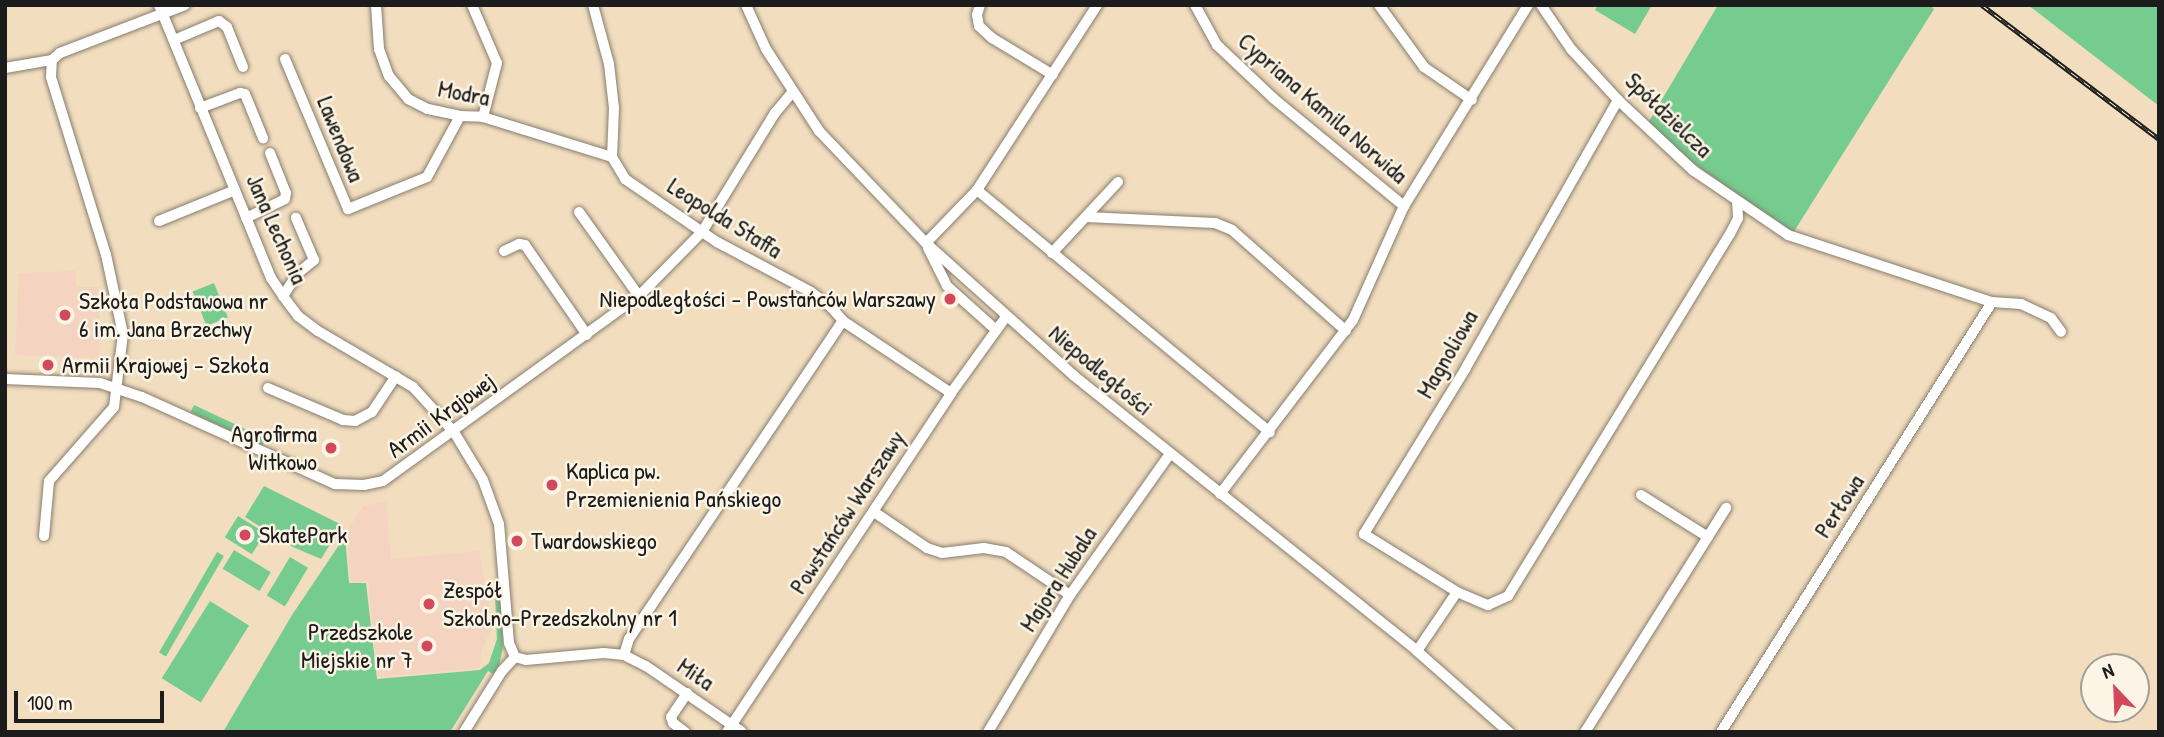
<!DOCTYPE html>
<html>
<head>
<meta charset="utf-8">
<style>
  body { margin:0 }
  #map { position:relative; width:2164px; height:737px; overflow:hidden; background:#f2debf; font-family:"Patrick Hand",sans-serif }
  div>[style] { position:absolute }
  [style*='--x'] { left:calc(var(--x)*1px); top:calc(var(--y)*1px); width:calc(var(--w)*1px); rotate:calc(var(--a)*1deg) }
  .built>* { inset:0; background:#f4d3c1 }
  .green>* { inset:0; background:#76cb8f; transform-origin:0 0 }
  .roads { filter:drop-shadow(0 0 2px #877d6e) drop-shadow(0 0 2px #877d6e) }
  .minor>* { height:10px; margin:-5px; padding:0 5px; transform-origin:5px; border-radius:5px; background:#fff }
  .rail>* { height:5px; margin-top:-2.5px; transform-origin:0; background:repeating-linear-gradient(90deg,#fcf5e5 0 8px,#1c1c1c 0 16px); box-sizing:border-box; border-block:2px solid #1c1c1c }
  .dots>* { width:19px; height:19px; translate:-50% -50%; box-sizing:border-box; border:4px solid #fcf5e5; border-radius:50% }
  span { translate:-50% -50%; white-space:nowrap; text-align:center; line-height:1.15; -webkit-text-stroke:5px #fcf5e5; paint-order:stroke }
  .street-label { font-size:24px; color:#1c1c1c }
  .poi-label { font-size:24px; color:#1c1c1c }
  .right { translate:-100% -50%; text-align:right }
  .left { translate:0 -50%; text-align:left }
  .frame { position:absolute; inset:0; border:7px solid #1c1c1c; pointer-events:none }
  .north { position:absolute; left:2080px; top:653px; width:70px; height:70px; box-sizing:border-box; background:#fcf5e5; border:2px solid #a29e95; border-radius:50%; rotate:337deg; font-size:19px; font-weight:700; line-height:28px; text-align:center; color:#1c1c1c }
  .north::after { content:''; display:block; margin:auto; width:24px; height:32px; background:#d1495b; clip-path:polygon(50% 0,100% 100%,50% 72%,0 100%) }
  .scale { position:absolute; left:14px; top:691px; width:150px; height:32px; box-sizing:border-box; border:4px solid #1c1c1c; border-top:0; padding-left:9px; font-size:21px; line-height:24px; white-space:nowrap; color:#1c1c1c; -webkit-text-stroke:5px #fcf5e5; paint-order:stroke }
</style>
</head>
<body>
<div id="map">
  <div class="built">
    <div style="clip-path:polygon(76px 271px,76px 287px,99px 287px,99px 358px,15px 355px,19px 273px)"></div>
    <div style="clip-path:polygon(386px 502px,391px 559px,479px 551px,492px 627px,481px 652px,480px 668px,377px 677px,368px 580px,351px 582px,347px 531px,363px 506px)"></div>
  </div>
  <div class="green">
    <div style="clip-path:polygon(1598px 5px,1652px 5px,1635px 34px,1595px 10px)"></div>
    <div style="clip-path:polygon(1718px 5px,1930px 5px,1934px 9px,1793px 233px,1691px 162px,1648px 123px)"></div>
    <div style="clip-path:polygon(2028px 5px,2159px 5px,2159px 106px)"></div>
    <div style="left:214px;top:283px;width:37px;height:23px;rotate:68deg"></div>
    <div style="left:194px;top:405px;width:79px;height:8px;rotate:25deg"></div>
    <div style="clip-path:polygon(264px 486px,342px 525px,321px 559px,293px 547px,245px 517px)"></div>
    <div style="left:238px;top:516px;width:32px;height:25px;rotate:32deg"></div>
    <div style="clip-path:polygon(345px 536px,349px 583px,366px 583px,377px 679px,480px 670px,489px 663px,497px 639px,495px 596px,500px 595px,503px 647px,499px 666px,493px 674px,488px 671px,450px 732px,223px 732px,292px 615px)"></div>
    <div style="left:234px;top:550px;width:43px;height:22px;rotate:31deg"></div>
    <div style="left:217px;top:552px;width:8px;height:116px;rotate:30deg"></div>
    <div style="left:290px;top:557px;width:21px;height:45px;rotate:31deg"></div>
    <div style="left:210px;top:601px;width:46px;height:91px;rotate:32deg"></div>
  </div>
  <div class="roads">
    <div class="minor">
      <div style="--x:159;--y:5;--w:295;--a:67.7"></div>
      <div style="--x:271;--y:278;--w:22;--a:56"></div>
      <div style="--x:283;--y:296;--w:25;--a:53"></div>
      <div style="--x:298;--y:316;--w:25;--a:37"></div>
      <div style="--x:318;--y:331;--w:110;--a:30.5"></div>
      <div style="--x:413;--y:387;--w:61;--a:47.7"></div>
      <div style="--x:454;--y:432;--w:56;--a:58.9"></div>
      <div style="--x:483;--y:480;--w:47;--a:70"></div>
      <div style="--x:499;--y:524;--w:119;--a:85.2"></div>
      <div style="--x:509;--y:643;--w:15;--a:67"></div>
      <div style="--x:376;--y:5;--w:44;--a:86.1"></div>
      <div style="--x:379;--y:49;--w:29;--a:70"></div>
      <div style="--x:389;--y:76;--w:30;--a:50"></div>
      <div style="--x:408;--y:99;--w:22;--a:27"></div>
      <div style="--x:428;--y:109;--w:33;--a:12"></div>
      <div style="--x:460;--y:116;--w:23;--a:2"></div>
      <div style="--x:483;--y:117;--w:135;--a:17.2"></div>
      <div style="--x:472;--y:5;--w:63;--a:66.7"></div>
      <div style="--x:497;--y:63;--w:56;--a:104.5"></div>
      <div style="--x:593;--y:5;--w:61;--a:74.8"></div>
      <div style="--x:609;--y:64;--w:44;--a:83.5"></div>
      <div style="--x:614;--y:108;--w:49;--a:92.3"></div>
      <div style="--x:612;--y:157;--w:26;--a:59"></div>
      <div style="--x:625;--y:179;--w:112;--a:34.4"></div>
      <div style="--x:717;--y:242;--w:106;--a:28"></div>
      <div style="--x:811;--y:292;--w:25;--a:37"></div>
      <div style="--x:831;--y:307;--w:18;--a:49"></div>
      <div style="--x:843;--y:321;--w:130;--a:33.7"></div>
      <div style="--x:746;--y:5;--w:48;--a:65.6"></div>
      <div style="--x:766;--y:49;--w:98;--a:57.1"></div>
      <div style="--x:819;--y:131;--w:155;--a:46.3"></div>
      <div style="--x:926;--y:243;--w:198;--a:41.9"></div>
      <div style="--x:1073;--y:375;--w:441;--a:38.7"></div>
      <div style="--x:1417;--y:651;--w:123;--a:41.4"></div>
      <div style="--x:980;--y:5;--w:10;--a:107"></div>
      <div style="--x:977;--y:15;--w:11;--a:80"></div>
      <div style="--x:979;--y:26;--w:18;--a:43"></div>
      <div style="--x:992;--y:38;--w:71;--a:31.2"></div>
      <div style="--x:1195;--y:5;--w:46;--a:61.2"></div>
      <div style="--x:1217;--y:45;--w:77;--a:43.4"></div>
      <div style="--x:1273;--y:98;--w:170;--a:39.5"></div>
      <div style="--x:1379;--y:5;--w:77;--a:54"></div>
      <div style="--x:1424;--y:67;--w:58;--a:34.5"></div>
      <div style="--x:1541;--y:5;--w:53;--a:55.7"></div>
      <div style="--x:1571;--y:49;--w:69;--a:47.3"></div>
      <div style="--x:1618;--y:100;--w:104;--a:43.1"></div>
      <div style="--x:1694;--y:171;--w:114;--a:34.2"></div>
      <div style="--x:1788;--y:235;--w:215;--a:18.2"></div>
      <div style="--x:1992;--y:302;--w:29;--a:4"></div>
      <div style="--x:2021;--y:304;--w:33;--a:25"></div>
      <div style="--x:2051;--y:318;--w:17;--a:54"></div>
      <div style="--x:174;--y:40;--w:49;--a:-22.9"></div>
      <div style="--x:219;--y:21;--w:10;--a:37"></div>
      <div style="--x:227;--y:27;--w:43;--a:68.2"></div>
      <div style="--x:285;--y:59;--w:163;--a:67.2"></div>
      <div style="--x:348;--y:209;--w:85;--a:-22.1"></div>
      <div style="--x:427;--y:177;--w:69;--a:-61.6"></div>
      <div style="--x:5;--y:68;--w:48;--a:-9.7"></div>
      <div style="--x:52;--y:60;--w:11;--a:-41"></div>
      <div style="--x:60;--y:53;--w:134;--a:-21"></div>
      <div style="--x:1618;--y:100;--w:308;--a:119.6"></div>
      <div style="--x:1466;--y:368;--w:195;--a:121.6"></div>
      <div style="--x:1364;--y:534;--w:110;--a:31.9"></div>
      <div style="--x:1457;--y:592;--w:34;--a:23"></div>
      <div style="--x:1488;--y:605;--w:22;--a:-24"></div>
      <div style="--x:1508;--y:596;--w:425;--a:-58.5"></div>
      <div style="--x:1730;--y:234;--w:18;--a:-63"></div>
      <div style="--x:1738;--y:218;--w:17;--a:-93"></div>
      <div style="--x:200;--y:108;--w:43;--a:-20.6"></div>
      <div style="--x:240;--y:93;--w:5;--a:11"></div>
      <div style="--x:245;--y:94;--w:48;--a:67.8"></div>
      <div style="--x:977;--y:190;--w:380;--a:39.6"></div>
      <div style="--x:579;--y:212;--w:103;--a:54.5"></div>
      <div style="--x:1086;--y:217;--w:129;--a:2.7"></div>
      <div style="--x:1215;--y:223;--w:18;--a:22"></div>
      <div style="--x:1232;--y:230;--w:152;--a:41.5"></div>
      <div style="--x:246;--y:218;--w:43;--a:-26"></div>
      <div style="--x:285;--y:199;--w:6;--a:-81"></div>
      <div style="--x:286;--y:193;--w:43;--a:-111.8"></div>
      <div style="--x:159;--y:221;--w:82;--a:-22.2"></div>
      <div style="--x:926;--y:243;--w:74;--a:-46.1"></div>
      <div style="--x:977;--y:190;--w:221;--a:-57"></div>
      <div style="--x:928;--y:248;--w:42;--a:63.4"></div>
      <div style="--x:947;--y:286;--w:66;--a:41.9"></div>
      <div style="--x:504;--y:251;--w:17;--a:-25"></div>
      <div style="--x:519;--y:244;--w:6;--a:9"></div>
      <div style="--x:525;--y:245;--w:109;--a:55.4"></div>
      <div style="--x:1052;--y:253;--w:97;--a:-47.1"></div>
      <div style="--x:283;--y:296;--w:27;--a:-57"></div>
      <div style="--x:298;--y:273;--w:21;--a:-39"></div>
      <div style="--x:314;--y:260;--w:46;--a:-113.2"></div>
      <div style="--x:5;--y:379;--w:95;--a:2.4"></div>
      <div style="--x:100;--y:383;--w:44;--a:18.4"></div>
      <div style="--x:142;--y:397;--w:212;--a:24.3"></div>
      <div style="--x:335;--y:484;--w:29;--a:2"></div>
      <div style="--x:364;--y:485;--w:19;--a:-12"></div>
      <div style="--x:383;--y:481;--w:316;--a:-35.9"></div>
      <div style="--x:639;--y:296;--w:90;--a:-45.5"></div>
      <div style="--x:702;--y:232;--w:140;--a:-58.5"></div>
      <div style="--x:775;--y:113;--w:26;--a:-50"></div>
      <div style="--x:268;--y:388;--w:82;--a:23.1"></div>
      <div style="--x:343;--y:420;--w:12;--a:5"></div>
      <div style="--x:355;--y:421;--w:19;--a:-28"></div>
      <div style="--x:372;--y:412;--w:43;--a:-56.3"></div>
      <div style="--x:1220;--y:494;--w:219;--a:-52.6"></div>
      <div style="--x:1353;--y:320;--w:125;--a:-65.9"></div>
      <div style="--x:1404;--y:206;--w:236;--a:-58.3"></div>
      <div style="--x:1641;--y:495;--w:79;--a:32.1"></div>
      <div style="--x:874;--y:512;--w:64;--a:34.2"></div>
      <div style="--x:927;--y:548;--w:16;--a:18"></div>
      <div style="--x:942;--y:553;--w:42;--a:-6.8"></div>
      <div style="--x:984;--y:548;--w:22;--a:10"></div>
      <div style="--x:1006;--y:552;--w:77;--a:33.9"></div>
      <div style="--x:44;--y:536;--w:55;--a:-84.8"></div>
      <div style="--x:49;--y:481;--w:98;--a:-48.7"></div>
      <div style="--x:114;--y:407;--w:74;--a:-83"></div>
      <div style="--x:123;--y:334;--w:81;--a:-102.1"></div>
      <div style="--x:106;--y:255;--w:186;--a:-107.2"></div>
      <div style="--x:51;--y:77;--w:17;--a:-87"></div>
      <div style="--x:1417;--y:651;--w:71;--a:-55.9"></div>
      <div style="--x:624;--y:655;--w:17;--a:-73"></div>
      <div style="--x:629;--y:639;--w:383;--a:-56.1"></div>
      <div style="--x:515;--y:657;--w:11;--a:15"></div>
      <div style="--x:526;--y:660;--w:78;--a:-5.1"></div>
      <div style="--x:604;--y:653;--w:20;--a:6"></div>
      <div style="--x:624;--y:655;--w:25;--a:27"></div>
      <div style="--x:646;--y:666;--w:116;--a:34.5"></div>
      <div style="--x:464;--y:732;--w:72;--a:-58.1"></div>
      <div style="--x:502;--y:671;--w:19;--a:-47"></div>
      <div style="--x:685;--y:732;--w:15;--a:-143"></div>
      <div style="--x:673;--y:723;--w:6;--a:-108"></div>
      <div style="--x:671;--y:717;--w:29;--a:-56"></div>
      <div style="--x:727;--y:732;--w:406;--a:-56.5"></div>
      <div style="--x:951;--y:393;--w:92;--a:-54.2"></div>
      <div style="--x:988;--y:732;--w:160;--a:-59.1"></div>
      <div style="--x:1070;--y:595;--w:171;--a:-54.7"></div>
      <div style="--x:1585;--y:732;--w:265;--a:-57.8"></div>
      <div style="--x:1721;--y:732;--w:508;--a:-57.78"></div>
    </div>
  </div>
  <div class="rail">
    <div style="--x:1982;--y:5;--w:222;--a:37.1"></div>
  </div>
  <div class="dots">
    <div style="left:950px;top:299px;background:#d1495b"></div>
    <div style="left:65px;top:315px;background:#d1495b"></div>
    <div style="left:48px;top:365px;background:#d1495b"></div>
    <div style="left:331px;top:448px;background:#d1495b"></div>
    <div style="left:552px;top:485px;background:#d1495b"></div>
    <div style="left:245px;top:535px;background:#d1495b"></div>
    <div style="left:517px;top:541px;background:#d1495b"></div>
    <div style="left:429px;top:604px;background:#d1495b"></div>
    <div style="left:427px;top:646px;background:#d1495b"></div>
  </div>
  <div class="street-label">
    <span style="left:464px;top:93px;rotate:11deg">Modra</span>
    <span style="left:1323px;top:108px;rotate:41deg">Cypriana Kamila Norwida</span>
    <span style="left:1669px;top:115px;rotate:44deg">Spółdzielcza</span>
    <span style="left:341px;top:139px;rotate:68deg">Lawendowa</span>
    <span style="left:725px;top:218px;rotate:32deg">Leopolda Staffa</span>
    <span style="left:277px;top:229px;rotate:66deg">Jana Lechonia</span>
    <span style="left:1447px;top:354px;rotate:-60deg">Magnoliowa</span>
    <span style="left:1101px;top:370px;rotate:40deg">Niepodległości</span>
    <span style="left:441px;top:415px;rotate:-36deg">Armii Krajowej</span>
    <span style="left:1839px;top:506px;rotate:-57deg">Perłowa</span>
    <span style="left:847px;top:512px;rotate:-57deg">Powstańców Warszawy</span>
    <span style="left:1058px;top:579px;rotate:-57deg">Majora Hubala</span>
    <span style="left:696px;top:674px;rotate:34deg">Miła</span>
  </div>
  <div class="poi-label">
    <span class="right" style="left:936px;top:299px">Niepodległości - Powstańców Warszawy</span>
    <span class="left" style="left:79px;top:315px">Szkoła Podstawowa nr<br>6 im. Jana Brzechwy</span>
    <span class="left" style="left:62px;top:365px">Armii Krajowej - Szkoła</span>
    <span class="right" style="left:317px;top:448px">Agrofirma<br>Witkowo</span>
    <span class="left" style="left:566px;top:485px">Kaplica pw.<br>Przemienienia Pańskiego</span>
    <span class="left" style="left:259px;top:535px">SkatePark</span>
    <span class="left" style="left:531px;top:541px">Twardowskiego</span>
    <span class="left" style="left:443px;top:604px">Zespół<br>Szkolno-Przedszkolny nr 1</span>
    <span class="right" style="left:413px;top:646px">Przedszkole<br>Miejskie nr 7</span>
  </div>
  <div class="frame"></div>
  <div class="north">N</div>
  <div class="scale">100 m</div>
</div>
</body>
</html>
